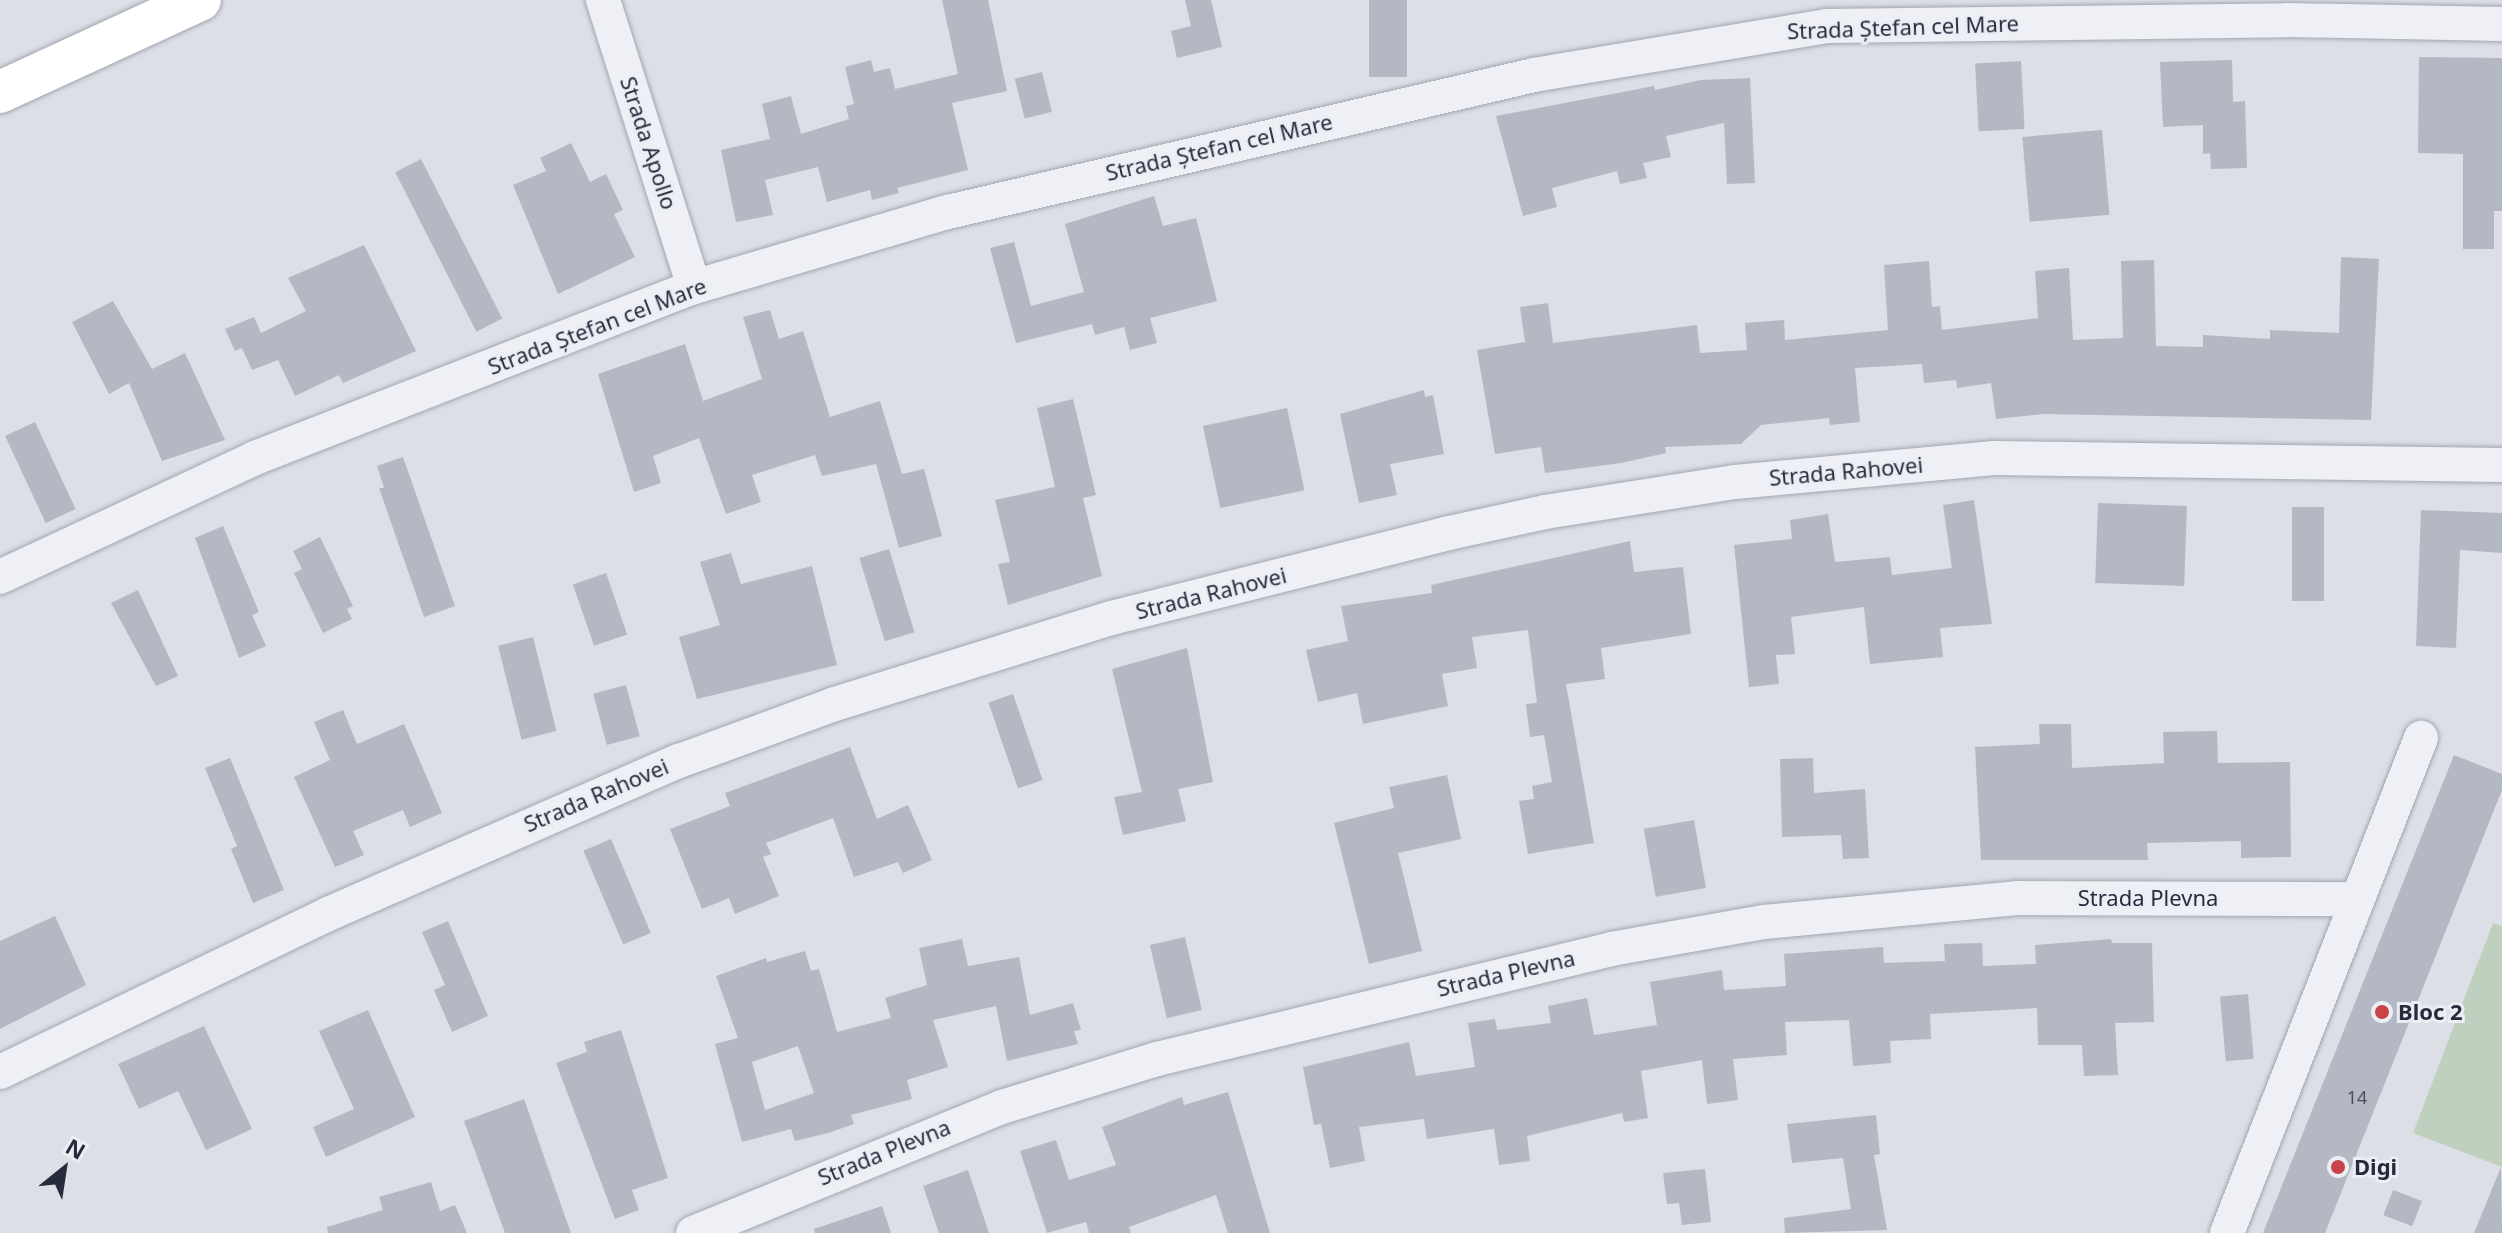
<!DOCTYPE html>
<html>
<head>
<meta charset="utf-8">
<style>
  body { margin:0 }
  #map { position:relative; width:2502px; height:1233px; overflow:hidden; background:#dcdfe6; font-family:"Noto Sans",sans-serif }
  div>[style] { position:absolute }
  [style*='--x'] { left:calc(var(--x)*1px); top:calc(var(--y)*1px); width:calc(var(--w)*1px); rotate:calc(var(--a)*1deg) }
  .green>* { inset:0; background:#c0d0be }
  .building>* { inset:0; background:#b4b8c3; transform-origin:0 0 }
  .roads { filter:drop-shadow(0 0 2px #a2a6b0) drop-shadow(0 0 2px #a2a6b0) }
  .minor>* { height:34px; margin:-17px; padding:0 17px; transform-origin:17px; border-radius:17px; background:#eff0f5 }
  .major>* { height:42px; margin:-21px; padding:0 21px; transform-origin:21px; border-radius:21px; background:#fff }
  .dots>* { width:22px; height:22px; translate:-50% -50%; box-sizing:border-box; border:4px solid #ebeef4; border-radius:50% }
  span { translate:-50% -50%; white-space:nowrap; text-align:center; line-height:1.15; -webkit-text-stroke:6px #ebeef4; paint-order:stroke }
  .number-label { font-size:18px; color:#4a4f5e }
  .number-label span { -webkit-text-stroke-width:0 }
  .street-label { font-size:22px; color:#262c3c }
  .poi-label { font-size:22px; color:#262c3c; font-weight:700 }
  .left { translate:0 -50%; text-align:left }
  .north { position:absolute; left:24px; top:1129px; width:80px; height:80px; -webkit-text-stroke:6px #ebeef4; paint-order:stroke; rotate:30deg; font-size:22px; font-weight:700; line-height:32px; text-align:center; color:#262c3c }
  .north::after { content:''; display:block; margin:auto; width:28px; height:36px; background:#262c3c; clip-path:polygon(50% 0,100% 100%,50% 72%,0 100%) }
</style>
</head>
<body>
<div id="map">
  <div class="green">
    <div style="clip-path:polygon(2493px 923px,2502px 926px,2502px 1167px,2413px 1133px)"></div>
  </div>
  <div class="building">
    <div style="clip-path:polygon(942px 0,988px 0,1007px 91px,952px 103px,968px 170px,897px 188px,899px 193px,872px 200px,870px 190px,827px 202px,818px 167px,765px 180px,773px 215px,736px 222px,721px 150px,770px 139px,762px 104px,791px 96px,801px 134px,849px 119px,846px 106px,854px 104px,845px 67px,871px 60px,874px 72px,890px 68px,895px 89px,958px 74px)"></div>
    <div style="clip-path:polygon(1185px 0,1211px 0,1222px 47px,1177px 58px,1171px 31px,1191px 26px)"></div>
    <div style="left:1369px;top:0;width:38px;height:77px"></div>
    <div style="clip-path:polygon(2419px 57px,2502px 58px,2502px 211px,2494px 211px,2494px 249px,2463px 249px,2463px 154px,2418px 153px)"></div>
    <div style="clip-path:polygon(2232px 60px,2233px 102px,2245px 101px,2247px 168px,2211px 169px,2210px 153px,2203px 154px,2203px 125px,2163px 127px,2160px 62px)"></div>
    <div style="left:2021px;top:61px;width:68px;height:46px;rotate:87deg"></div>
    <div style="left:1042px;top:72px;width:41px;height:28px;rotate:76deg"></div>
    <div style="clip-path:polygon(1750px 78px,1755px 183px,1727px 184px,1724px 123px,1666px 136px,1671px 157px,1643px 163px,1647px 178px,1620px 184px,1617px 171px,1552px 188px,1557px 207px,1523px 216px,1496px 116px,1654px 86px,1655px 90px,1701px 80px)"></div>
    <div style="left:2102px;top:130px;width:85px;height:80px;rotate:85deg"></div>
    <div style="clip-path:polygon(571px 143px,590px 182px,606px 174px,623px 210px,614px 214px,635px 257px,558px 294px,513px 185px,546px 171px,540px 158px)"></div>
    <div style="left:421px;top:159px;width:179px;height:29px;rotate:63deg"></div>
    <div style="clip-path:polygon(1154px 196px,1163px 226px,1196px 218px,1217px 301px,1150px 318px,1157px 343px,1130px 350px,1124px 327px,1095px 335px,1092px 324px,1016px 343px,990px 248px,1014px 242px,1031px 306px,1084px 292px,1065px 224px)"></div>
    <div style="clip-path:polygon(364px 245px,416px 351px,343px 383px,339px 375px,295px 396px,278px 360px,252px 370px,242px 348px,235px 351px,225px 329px,254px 317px,261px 333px,306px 311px,288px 278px)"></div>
    <div style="clip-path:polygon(2341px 257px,2379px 259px,2371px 420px,2044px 414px,1996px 419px,1991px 383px,1957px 388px,1956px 380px,1924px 383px,1922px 364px,1855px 368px,1860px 422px,1830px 425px,1829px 418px,1761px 425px,1741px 444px,1665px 447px,1666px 453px,1621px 463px,1545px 473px,1541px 447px,1495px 454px,1477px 350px,1525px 342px,1520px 307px,1548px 303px,1553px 343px,1697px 325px,1700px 353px,1747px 350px,1745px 323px,1784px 320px,1785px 340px,1888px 330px,1884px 265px,1929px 261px,1932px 307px,1940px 306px,1942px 330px,2038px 318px,2035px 271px,2069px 268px,2073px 340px,2123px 338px,2121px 261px,2154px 260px,2156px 346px,2203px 347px,2203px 335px,2270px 339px,2270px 330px,2339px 333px)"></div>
    <div style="clip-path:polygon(113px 301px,152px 369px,185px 353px,225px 440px,162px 461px,129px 383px,109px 394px,72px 322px)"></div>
    <div style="clip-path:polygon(770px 310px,779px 339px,803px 331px,830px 417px,880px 401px,902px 474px,924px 469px,942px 536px,899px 548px,876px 464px,822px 476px,815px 455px,752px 475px,761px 502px,726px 514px,699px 438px,653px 456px,661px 483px,634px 492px,598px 374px,685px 344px,703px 401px,762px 379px,743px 317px)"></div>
    <div style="clip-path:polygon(1424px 390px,1425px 397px,1433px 395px,1444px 454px,1390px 464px,1397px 495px,1359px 503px,1340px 414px)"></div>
    <div style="clip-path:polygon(1073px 399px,1096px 495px,1083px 498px,1102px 576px,1008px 605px,998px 564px,1010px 562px,995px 500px,1055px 487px,1037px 408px)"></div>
    <div style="left:1287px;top:408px;width:84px;height:86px;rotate:78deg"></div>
    <div style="left:35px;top:422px;width:96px;height:33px;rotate:65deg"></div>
    <div style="clip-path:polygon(403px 457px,455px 606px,424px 617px,379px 488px,384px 488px,377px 466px)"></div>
    <div style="clip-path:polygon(1974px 500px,1992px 624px,1940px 628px,1943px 657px,1870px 664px,1864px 607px,1791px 617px,1795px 654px,1776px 655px,1779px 684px,1749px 687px,1734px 545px,1792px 539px,1790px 520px,1828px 514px,1835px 562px,1890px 557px,1892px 575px,1952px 568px,1943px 505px)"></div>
    <div style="left:2098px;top:503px;width:89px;height:80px;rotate:2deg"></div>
    <div style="left:2292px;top:507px;width:32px;height:94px"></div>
    <div style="clip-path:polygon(2421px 510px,2502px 513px,2502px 553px,2460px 550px,2456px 648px,2416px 646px)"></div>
    <div style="clip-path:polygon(223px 526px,259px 612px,252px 615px,266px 646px,239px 658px,195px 538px)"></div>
    <div style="clip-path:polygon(320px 537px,353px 606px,347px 609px,352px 619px,323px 633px,294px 573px,302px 569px,293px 551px)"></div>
    <div style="clip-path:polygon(1630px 541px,1634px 572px,1683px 567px,1691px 634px,1601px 648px,1605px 679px,1566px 684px,1594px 843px,1528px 854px,1519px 801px,1534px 799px,1532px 786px,1552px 782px,1544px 735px,1530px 737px,1526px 704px,1537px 703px,1528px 630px,1472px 637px,1477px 668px,1442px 674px,1448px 706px,1363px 724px,1357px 693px,1318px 702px,1306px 650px,1348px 641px,1341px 606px,1432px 593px,1431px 585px)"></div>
    <div style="left:889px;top:549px;width:87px;height:31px;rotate:73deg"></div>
    <div style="clip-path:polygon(731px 553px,741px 584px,812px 566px,837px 665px,697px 699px,679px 637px,720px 625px,700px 562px)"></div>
    <div style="left:606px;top:573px;width:65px;height:35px;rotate:71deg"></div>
    <div style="clip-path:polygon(138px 590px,178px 676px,156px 686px,111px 603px)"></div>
    <div style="left:533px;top:637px;width:97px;height:36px;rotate:76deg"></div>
    <div style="clip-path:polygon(1187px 648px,1213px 782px,1178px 789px,1186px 821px,1123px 835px,1114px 797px,1142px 792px,1112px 669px)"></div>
    <div style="left:626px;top:685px;width:53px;height:34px;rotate:75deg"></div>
    <div style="left:1013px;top:694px;width:91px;height:26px;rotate:71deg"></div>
    <div style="clip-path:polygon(343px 710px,357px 744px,404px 724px,442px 813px,410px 827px,403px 810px,353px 831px,364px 855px,335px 867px,294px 777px,330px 760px,314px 722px)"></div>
    <div style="clip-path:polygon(2039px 724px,2071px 724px,2072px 768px,2164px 763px,2163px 732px,2217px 731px,2218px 763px,2290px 762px,2291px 857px,2241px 858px,2241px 841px,2147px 843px,2148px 860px,1981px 860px,1975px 747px,2040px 744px)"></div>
    <div style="clip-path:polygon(850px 747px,877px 819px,908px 805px,932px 860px,903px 873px,898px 862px,854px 877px,833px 818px,766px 843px,771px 854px,763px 857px,779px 896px,735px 914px,729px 898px,702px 909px,670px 829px,730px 806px,725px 793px)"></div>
    <div style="clip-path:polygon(2454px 755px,2502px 774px,2502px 790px,2325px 1233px,2263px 1233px)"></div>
    <div style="clip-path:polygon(230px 758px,284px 890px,253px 903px,231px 849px,237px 846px,205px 768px)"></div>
    <div style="clip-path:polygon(1813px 758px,1814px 793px,1865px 789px,1869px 858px,1843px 859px,1841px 835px,1782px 837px,1780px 759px)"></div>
    <div style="clip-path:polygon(1447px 775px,1461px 839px,1398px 853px,1422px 951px,1369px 964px,1334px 823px,1394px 808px,1389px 787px)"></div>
    <div style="left:1694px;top:820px;width:69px;height:51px;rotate:80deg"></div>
    <div style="left:611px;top:839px;width:102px;height:30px;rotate:67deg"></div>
    <div style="clip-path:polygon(55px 916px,86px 985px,0 1029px,0 941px)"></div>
    <div style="clip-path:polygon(448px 921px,488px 1016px,452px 1032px,434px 990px,445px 985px,422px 932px)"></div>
    <div style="left:1185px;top:937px;width:75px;height:36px;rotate:77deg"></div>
    <div style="clip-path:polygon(evenodd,962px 939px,968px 966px,1019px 957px,1030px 1015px,1073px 1003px,1081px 1030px,1074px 1031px,1078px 1044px,1007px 1061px,996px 1006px,933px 1020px,948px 1067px,907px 1080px,912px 1099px,851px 1115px,854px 1124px,828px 1133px,795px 1141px,791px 1129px,742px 1142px,715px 1044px,738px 1038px,716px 976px,766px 958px,767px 962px,805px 951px,811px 971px,819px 969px,837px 1032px,891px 1018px,885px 998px,927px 985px,919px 948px,962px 939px,798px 1046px,814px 1093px,765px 1110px,752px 1062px,798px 1046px)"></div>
    <div style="clip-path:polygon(2111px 939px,2112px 943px,2152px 943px,2154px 1022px,2115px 1023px,2118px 1075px,2084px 1076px,2082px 1045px,2038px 1045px,2037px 1008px,1930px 1014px,1931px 1039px,1890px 1041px,1891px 1063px,1853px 1066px,1849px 1020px,1785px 1022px,1787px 1055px,1733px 1059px,1738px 1100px,1707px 1104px,1702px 1060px,1641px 1071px,1648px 1118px,1624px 1122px,1622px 1113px,1527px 1136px,1530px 1161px,1499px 1165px,1494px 1129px,1427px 1139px,1424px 1119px,1359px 1127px,1365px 1161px,1330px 1168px,1321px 1124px,1314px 1125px,1303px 1067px,1409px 1042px,1416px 1076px,1475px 1067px,1468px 1023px,1495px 1019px,1497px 1030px,1551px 1023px,1548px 1006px,1587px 998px,1594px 1035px,1657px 1025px,1650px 982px,1722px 970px,1724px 990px,1786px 986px,1784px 954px,1883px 947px,1884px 963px,1945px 961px,1944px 944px,1982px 943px,1983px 966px,2036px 964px,2035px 945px)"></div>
    <div style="left:2248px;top:994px;width:65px;height:28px;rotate:85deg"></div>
    <div style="clip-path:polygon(368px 1010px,415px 1117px,326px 1157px,313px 1127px,354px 1109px,319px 1031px)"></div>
    <div style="clip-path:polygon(204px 1026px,252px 1129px,206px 1150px,178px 1091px,139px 1109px,118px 1064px)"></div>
    <div style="clip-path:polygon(621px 1030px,668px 1178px,632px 1190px,639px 1210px,615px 1219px,556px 1063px,587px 1052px,584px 1042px)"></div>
    <div style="clip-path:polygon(1228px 1092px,1270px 1233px,1228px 1233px,1216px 1195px,1129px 1227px,1131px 1233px,1089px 1233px,1086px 1222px,1047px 1233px,1020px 1151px,1056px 1140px,1069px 1180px,1116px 1165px,1102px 1127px,1182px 1097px,1184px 1105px)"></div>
    <div style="clip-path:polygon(524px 1099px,556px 1191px,571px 1233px,505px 1233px,464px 1121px)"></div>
    <div style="clip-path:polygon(1876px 1115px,1880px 1154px,1874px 1155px,1887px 1230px,1785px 1233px,1784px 1218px,1851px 1209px,1843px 1158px,1792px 1163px,1787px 1124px)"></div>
    <div style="clip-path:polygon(2501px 1167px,2502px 1233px,2474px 1233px)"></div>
    <div style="clip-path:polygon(1705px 1169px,1711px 1222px,1682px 1225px,1679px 1203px,1667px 1204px,1663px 1173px)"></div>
    <div style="clip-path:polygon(968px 1170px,989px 1233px,939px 1233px,923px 1186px)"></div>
    <div style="clip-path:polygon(431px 1182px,440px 1211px,455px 1205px,467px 1233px,328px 1233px,327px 1227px,383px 1210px,379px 1197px)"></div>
    <div style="left:2393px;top:1190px;width:31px;height:27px;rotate:21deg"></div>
    <div style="clip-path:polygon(882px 1206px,891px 1233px,815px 1233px,814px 1229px)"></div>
  </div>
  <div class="roads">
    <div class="minor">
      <div style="--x:603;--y:0;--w:301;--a:72.4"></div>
      <div style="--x:0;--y:577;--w:281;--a:-25"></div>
      <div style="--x:255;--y:458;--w:471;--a:-21.3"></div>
      <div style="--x:694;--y:287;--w:265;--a:-16.5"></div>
      <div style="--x:948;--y:212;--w:602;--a:-13.16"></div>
      <div style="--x:1534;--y:75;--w:297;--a:-9.5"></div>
      <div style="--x:1827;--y:26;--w:461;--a:-0.7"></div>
      <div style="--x:2288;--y:20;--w:214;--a:1.1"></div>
      <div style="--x:0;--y:1072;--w:364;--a:-25.7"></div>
      <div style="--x:328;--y:914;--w:383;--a:-23.6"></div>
      <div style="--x:679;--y:761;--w:166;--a:-20.1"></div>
      <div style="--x:835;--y:704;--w:289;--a:-17.3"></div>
      <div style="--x:1111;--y:618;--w:349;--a:-14.1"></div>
      <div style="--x:1449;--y:533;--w:98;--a:-12.3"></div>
      <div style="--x:1545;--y:512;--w:192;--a:-9"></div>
      <div style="--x:1735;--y:482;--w:260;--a:-5.3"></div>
      <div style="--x:1994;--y:458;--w:508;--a:0.79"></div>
      <div style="--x:693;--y:1233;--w:334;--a:-22.2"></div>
      <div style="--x:1002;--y:1107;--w:162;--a:-17.2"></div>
      <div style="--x:1157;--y:1059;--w:467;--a:-13.6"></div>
      <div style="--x:1611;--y:949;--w:155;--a:-10"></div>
      <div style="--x:1764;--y:922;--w:254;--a:-5.4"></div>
      <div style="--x:2017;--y:898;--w:339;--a:0.2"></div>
      <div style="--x:2227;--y:1233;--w:532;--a:-68.6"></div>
    </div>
    <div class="major">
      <div style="--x:0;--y:92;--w:220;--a:-24.7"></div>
    </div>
  </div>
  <div class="dots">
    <div style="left:2382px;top:1012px;background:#ca424a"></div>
    <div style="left:2338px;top:1167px;background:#ca424a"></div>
  </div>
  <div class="number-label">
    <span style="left:2357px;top:1097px">14</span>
  </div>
  <div class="street-label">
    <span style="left:1903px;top:27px;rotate:-2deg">Strada Ștefan cel Mare</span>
    <span style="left:649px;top:143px;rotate:72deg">Strada Apollo</span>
    <span style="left:1219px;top:147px;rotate:-13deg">Strada Ștefan cel Mare</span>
    <span style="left:597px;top:326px;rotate:-21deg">Strada Ștefan cel Mare</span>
    <span style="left:1846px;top:471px;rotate:-5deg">Strada Rahovei</span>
    <span style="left:1211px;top:593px;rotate:-14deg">Strada Rahovei</span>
    <span style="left:596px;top:795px;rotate:-23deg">Strada Rahovei</span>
    <span style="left:2148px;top:898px">Strada Plevna</span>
    <span style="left:1506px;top:973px;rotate:-13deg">Strada Plevna</span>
    <span style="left:884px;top:1152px;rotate:-22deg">Strada Plevna</span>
  </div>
  <div class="poi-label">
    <span class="left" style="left:2398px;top:1012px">Bloc 2</span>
    <span class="left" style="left:2354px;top:1167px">Digi</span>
  </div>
  <div class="north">N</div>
</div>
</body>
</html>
